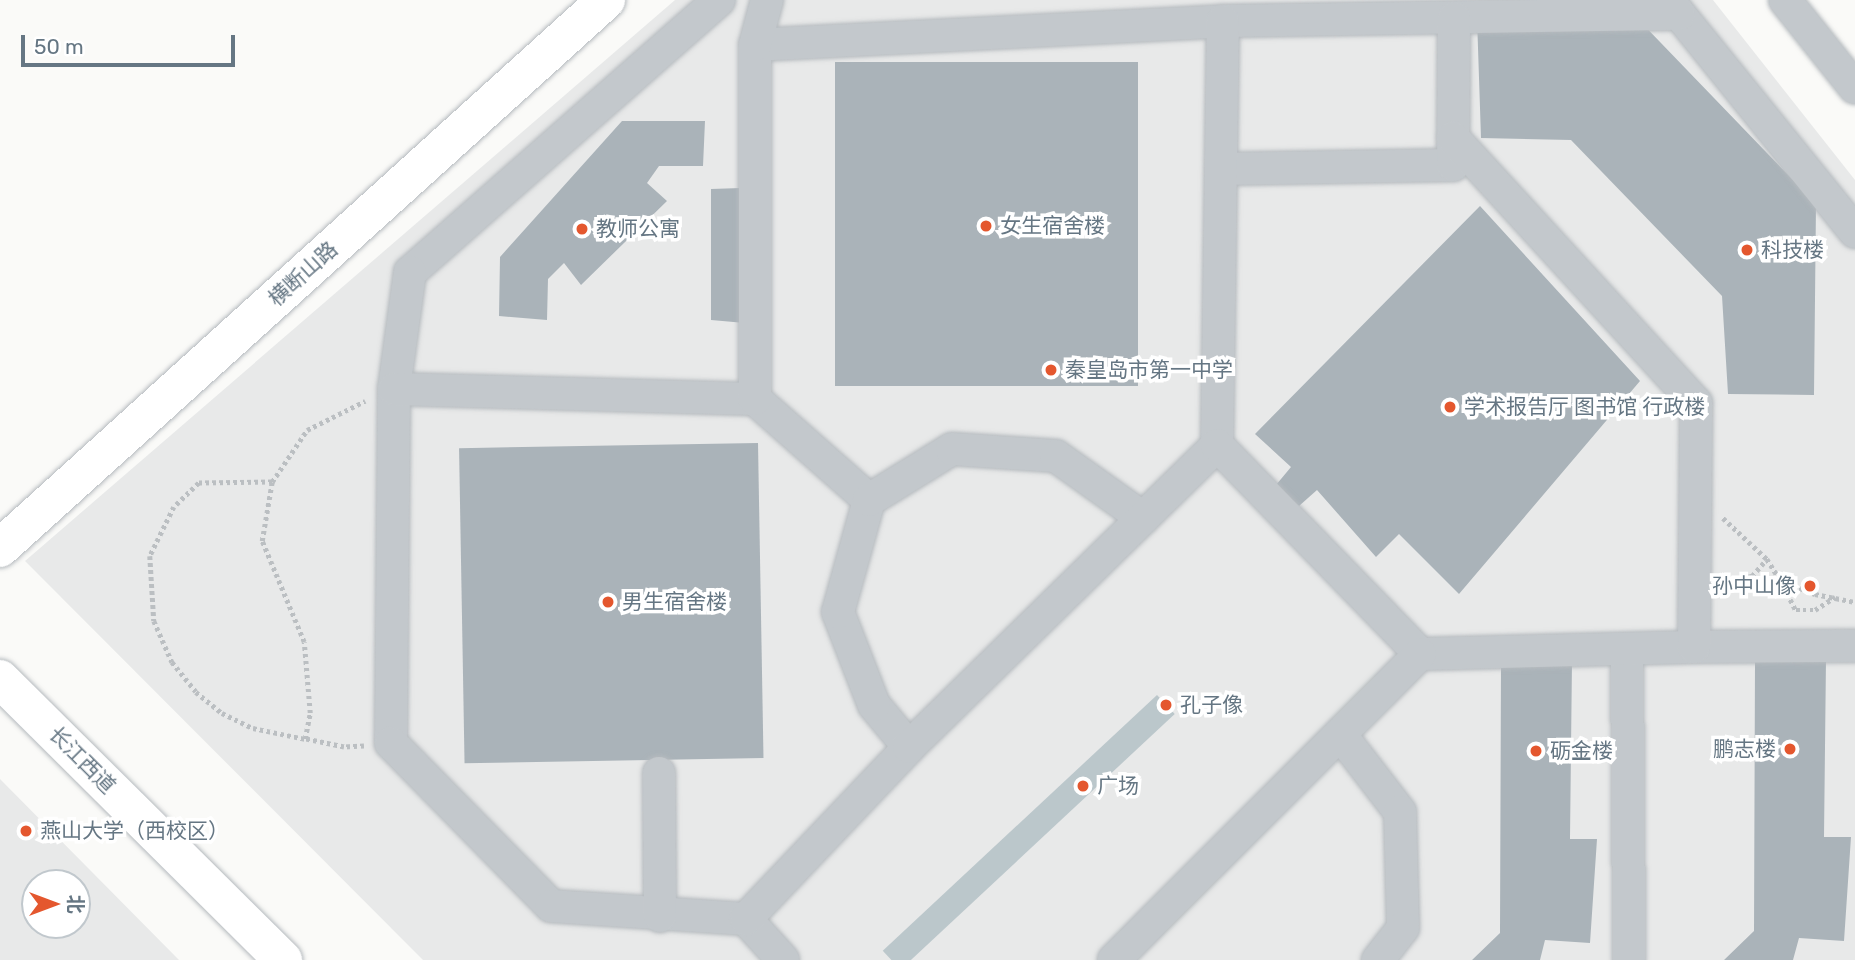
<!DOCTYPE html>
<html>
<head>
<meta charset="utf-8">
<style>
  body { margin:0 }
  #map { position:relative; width:1855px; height:960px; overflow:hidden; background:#fafaf8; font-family:Rubik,"Noto Sans SC",sans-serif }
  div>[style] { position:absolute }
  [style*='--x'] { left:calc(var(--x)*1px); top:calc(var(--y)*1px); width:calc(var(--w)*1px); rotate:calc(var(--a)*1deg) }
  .built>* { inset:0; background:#e8e9e9 }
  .water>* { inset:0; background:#bbc7cb; transform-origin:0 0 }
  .building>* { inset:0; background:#aab3b9; transform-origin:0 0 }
  .path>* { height:4.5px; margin-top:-2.25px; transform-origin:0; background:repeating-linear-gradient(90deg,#bbbfc2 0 3.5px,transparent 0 7px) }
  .roads { filter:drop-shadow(0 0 2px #b5babe) drop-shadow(0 0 2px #b5babe) }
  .minor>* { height:32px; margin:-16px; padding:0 16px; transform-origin:16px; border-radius:16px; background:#c3c8cc }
  .major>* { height:38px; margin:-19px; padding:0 19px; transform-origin:19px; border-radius:19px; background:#fff }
  .dots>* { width:19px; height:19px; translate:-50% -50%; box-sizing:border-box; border:4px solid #fff; border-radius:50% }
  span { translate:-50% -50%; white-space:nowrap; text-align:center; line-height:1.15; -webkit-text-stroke:7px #fff; paint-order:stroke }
  .poi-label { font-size:21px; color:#657683 }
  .left { translate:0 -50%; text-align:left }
  .right { translate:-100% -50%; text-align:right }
  .street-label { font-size:21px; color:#657683 }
  .north { position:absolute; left:21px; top:869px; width:70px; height:70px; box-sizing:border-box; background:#fff; border:2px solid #c1c8cd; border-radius:50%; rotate:90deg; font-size:19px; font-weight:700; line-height:28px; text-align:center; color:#657683 }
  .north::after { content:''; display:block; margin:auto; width:24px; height:32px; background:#e4572e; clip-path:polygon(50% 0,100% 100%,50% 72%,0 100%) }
  .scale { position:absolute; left:21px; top:35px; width:214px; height:32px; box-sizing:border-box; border:4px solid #657683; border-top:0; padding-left:9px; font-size:21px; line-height:24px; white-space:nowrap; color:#657683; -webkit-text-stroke:5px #fff; paint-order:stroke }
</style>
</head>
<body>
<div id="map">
  <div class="built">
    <div style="clip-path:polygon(675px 0,1713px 0,1855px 180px,1855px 960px,423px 960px,25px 561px)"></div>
    <div style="clip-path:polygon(evenodd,0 779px,179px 960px,0 960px,0 779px,77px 883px,77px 925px,35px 925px,35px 883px,77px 883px)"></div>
  </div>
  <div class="water">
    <div style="left:1157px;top:695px;width:26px;height:375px;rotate:47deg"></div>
  </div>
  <div class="building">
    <div style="clip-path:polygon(1634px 15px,1816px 204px,1814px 395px,1728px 394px,1722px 296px,1571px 140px,1481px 138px,1477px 18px)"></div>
    <div style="left:1138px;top:62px;width:324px;height:303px;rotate:90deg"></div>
    <div style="clip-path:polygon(622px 121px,705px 121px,703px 166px,659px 166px,647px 183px,667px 201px,581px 285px,564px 263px,548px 279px,547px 320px,499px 316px,500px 257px)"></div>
    <div style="clip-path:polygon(741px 188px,745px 323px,711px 320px,711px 189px)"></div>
    <div style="clip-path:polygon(1480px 206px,1640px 381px,1459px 594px,1399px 534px,1376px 557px,1317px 490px,1299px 506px,1276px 485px,1291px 467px,1255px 434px)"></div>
    <div style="left:758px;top:443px;width:315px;height:299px;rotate:89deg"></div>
    <div style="clip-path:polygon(1826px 659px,1824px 837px,1851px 837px,1844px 941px,1799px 938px,1793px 960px,1724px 960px,1754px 931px,1755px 661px)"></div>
    <div style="clip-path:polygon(1572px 661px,1570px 839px,1597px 839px,1590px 943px,1545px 940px,1540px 960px,1472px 960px,1500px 933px,1501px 663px)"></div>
  </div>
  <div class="path">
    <div style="--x:272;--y:482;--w:73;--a:179.2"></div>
    <div style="--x:199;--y:483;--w:35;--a:136"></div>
    <div style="--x:174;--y:507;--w:55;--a:116.1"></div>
    <div style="--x:150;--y:556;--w:65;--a:86.5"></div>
    <div style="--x:154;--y:621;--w:45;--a:66.3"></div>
    <div style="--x:172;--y:662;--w:38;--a:51"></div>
    <div style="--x:196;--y:692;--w:33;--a:39"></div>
    <div style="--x:222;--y:713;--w:34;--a:26"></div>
    <div style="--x:253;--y:728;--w:53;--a:11.9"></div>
    <div style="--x:1723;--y:518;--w:60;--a:43"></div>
    <div style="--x:1767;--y:559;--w:25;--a:58"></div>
    <div style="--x:1780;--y:580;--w:38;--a:22"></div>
    <div style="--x:1815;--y:594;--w:41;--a:11.3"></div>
    <div style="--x:1722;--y:574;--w:13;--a:27"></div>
    <div style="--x:1734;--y:580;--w:18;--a:-13"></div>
    <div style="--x:1752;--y:576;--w:23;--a:-49"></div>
    <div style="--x:1781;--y:581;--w:33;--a:63"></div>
    <div style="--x:1796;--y:610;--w:19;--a:0"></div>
    <div style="--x:1815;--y:610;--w:24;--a:-33"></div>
    <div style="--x:364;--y:746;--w:20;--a:177"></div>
    <div style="--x:344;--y:747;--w:40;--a:-168"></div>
    <div style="--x:305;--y:739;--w:26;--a:-79"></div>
    <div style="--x:310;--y:713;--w:71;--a:-94.8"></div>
    <div style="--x:304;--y:642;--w:109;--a:-112.6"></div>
    <div style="--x:262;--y:541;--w:60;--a:-80.4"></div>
    <div style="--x:272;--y:482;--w:63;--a:-56.1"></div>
    <div style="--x:307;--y:430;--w:65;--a:-26.6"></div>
  </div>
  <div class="roads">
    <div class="minor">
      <div style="--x:719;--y:0;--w:412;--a:138.6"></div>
      <div style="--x:410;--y:272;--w:118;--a:97.8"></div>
      <div style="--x:394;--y:389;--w:354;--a:90.5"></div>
      <div style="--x:391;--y:743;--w:228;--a:45.5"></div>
      <div style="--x:551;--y:906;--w:195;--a:3.8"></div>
      <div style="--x:1668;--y:0;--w:298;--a:51.1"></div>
      <div style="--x:1785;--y:0;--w:112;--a:51.5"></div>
      <div style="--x:755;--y:45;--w:469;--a:-2.9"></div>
      <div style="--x:1223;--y:21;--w:456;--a:-0.9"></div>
      <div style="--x:1221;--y:169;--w:232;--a:-1"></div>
      <div style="--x:1453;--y:165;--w:147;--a:-89.6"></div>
      <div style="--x:394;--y:389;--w:361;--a:1.6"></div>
      <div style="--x:755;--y:399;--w:152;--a:41.5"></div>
      <div style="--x:755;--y:399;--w:354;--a:-90"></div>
      <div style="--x:755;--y:45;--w:47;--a:-75.1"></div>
      <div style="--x:1217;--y:445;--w:424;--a:-89.2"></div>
      <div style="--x:1694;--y:647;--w:161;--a:-0.4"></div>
      <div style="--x:1627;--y:649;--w:311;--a:89.6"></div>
      <div style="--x:1420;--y:654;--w:274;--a:-1.5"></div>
      <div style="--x:1694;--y:647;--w:244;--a:-89.5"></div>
      <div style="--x:1696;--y:403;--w:360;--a:-132.5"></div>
      <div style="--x:1340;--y:734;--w:98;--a:52.4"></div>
      <div style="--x:1400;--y:812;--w:116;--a:88.5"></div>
      <div style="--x:1403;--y:928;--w:41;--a:128"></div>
      <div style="--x:909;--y:747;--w:55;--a:-129.8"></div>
      <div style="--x:874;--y:705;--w:100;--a:-111.2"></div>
      <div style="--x:838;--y:612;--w:116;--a:-74.5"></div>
      <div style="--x:869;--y:500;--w:97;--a:-31.6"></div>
      <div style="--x:952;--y:449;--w:104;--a:3.9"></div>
      <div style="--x:1056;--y:456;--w:107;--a:35.5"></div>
      <div style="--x:659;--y:773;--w:143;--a:89.6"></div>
      <div style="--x:783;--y:960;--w:55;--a:-132.1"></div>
      <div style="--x:746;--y:919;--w:237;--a:-46.5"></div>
      <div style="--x:909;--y:747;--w:431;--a:-44.4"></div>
      <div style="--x:1217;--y:445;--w:291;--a:45.8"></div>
      <div style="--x:1420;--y:654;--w:433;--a:135"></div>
    </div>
    <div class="major">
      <div style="--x:0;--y:548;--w:817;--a:-42.12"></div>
      <div style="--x:0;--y:679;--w:399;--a:44.8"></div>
    </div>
  </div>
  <div class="dots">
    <div style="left:986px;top:226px;background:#e4572e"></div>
    <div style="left:582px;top:229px;background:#e4572e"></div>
    <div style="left:1747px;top:250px;background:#e4572e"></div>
    <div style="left:1051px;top:370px;background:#e4572e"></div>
    <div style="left:1450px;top:407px;background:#e4572e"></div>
    <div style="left:1810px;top:586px;background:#e4572e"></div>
    <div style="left:608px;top:602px;background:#e4572e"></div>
    <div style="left:1166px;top:705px;background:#e4572e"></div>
    <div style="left:1790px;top:749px;background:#e4572e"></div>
    <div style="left:1536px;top:751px;background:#e4572e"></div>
    <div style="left:1083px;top:786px;background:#e4572e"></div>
    <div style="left:26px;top:831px;background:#e4572e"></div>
  </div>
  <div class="poi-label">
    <span class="left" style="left:1000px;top:226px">女生宿舍楼</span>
    <span class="left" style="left:596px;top:229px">教师公寓</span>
    <span class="left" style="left:1761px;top:250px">科技楼</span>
    <span class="left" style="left:1065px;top:370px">秦皇岛市第一中学</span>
    <span class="left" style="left:1464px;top:407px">学术报告厅 图书馆 行政楼</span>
    <span class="right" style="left:1796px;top:586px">孙中山像</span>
    <span class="left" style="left:622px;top:602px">男生宿舍楼</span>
    <span class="left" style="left:1180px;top:705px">孔子像</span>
    <span class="right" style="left:1776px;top:749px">鹏志楼</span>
    <span class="left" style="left:1550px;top:751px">砺金楼</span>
    <span class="left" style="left:1097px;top:786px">广场</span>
    <span class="left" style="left:40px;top:831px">燕山大学（西校区）</span>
  </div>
  <div class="street-label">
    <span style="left:303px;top:274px;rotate:-42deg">横断山路</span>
    <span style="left:82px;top:760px;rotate:45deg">长江西道</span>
  </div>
  <div class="north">北</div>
  <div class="scale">50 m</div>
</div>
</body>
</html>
